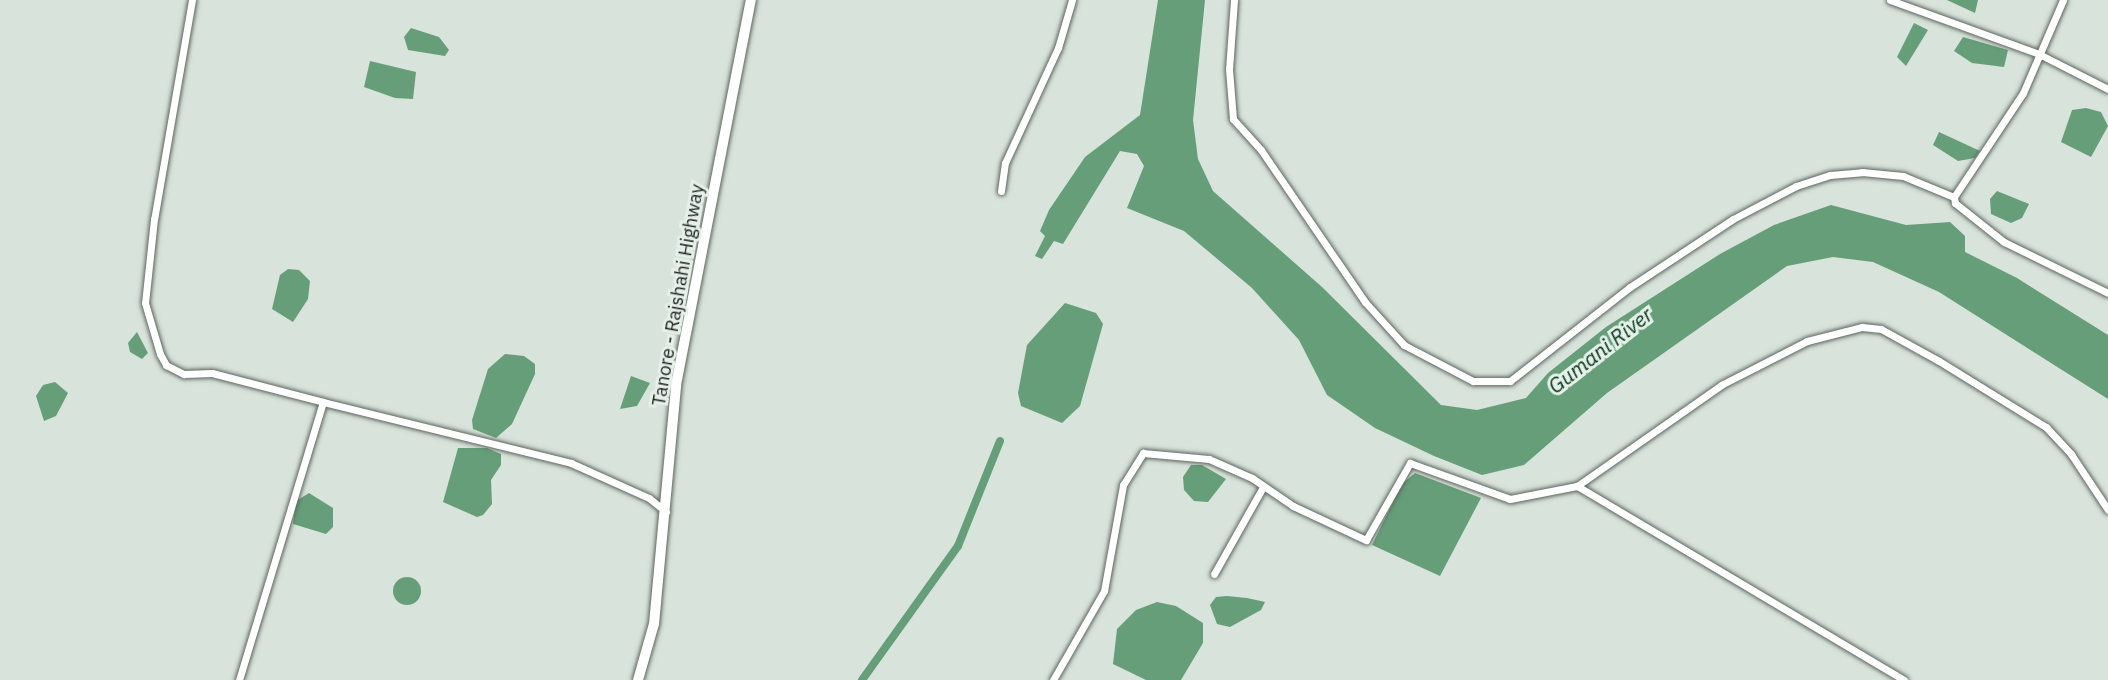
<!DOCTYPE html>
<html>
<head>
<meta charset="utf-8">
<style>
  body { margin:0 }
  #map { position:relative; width:2108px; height:680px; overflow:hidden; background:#d8e3db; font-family:"IBM Plex Sans",sans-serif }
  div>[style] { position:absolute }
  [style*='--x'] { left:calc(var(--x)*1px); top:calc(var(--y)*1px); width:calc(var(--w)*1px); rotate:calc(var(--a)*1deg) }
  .water>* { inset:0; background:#669e79 }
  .round { border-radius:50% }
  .canal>* { height:8px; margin:-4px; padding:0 4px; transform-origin:4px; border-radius:4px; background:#669e79 }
  .roads { filter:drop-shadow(0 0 2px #5c655e) drop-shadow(0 0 2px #5c655e) }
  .street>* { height:7px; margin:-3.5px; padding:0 3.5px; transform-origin:3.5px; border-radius:3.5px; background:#fff }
  .secondary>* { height:10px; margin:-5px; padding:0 5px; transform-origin:5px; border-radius:5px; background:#fff }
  span { translate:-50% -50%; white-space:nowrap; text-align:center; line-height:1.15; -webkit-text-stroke:6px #e5f0e8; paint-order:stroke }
  .street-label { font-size:19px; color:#232724 }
  .water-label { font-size:21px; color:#08361d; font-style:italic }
</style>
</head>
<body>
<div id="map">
  <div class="water">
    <div style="clip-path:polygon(1158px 0,1205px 0,1193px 120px,1198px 159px,1213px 191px,1322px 287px,1441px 405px,1477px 410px,1526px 398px,1548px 373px,1606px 327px,1720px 254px,1774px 225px,1831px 205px,1906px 225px,1950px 222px,1965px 236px,1965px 252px,2017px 278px,2108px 335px,2108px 399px,1939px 292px,1873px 262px,1833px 257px,1787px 266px,1607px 393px,1524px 465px,1482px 475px,1434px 456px,1375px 428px,1327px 395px,1299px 340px,1252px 288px,1184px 231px,1127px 208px,1144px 166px,1137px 154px,1120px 151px,1063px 244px,1054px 241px,1042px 259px,1035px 256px,1045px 236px,1040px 231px,1049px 210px,1085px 157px,1140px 115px)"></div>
    <div style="clip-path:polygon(1947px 0,1978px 0,1975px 13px)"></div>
    <div style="clip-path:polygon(1914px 23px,1928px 30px,1906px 66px,1897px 57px)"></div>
    <div style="clip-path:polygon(411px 28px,439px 37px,449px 50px,445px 56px,408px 50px,404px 37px)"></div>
    <div style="clip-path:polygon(1963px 37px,2008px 50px,2004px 67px,1972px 63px,1954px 51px)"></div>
    <div style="clip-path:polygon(370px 61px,416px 72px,413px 99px,395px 98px,364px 87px)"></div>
    <div style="clip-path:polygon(2086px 108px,2101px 112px,2108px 126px,2091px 157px,2061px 142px,2072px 110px)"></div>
    <div style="clip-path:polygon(1939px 132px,1980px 151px,1975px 158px,1958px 161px,1933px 145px)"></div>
    <div style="clip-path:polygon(1997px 191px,2029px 204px,2022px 218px,2011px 223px,1991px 214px,1990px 199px)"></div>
    <div style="clip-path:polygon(288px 269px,299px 270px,310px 281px,308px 299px,293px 322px,272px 309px,280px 275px)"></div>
    <div style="clip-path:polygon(1065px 303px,1096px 313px,1103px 324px,1080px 406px,1062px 423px,1021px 406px,1018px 393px,1027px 345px)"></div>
    <div style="clip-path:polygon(137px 332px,148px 353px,142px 359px,130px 352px,128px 343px)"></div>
    <div style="clip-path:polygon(505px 354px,524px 356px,535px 364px,535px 374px,512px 424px,496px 438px,473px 429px,472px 420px,488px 369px)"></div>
    <div style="clip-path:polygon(631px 376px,650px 383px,637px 406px,620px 409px)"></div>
    <div style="clip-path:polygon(55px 382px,68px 393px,56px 416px,44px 421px,36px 396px,43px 385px)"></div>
    <div style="clip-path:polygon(458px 448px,487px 448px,501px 454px,501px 465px,491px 480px,492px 504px,483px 515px,477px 517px,443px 502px)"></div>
    <div style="clip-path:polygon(1191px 465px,1202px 465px,1226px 479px,1208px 502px,1194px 501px,1184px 490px,1183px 477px)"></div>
    <div style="clip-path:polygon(1415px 473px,1481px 498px,1440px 576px,1372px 545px,1402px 484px)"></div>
    <div style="clip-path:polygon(309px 493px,333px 508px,333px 527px,326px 534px,293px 524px,296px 501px)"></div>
    <div class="round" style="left:393px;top:577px;width:28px;height:28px"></div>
    <div style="clip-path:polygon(1227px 596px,1247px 598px,1265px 602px,1261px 610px,1230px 627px,1217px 624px,1210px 605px,1216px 597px)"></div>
    <div style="clip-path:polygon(1157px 602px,1176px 606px,1203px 623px,1203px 643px,1181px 680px,1146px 680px,1113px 664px,1117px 629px,1136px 610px)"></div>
  </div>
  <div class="canal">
    <div style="--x:862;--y:680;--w:165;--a:-54.4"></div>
    <div style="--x:958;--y:546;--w:113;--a:-68.2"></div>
  </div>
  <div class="roads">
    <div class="street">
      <div style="--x:192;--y:0;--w:222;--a:99.8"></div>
      <div style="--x:154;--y:219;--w:84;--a:96.1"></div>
      <div style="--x:145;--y:303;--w:53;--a:73.6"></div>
      <div style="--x:160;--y:354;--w:13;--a:61"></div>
      <div style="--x:166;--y:365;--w:20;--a:27"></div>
      <div style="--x:184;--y:374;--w:28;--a:-2"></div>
      <div style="--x:212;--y:373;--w:115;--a:14.6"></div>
      <div style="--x:1234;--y:0;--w:69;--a:94.1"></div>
      <div style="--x:1229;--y:69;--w:50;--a:85.4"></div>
      <div style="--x:1233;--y:119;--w:42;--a:47.9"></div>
      <div style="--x:1261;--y:150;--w:184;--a:55.6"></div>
      <div style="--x:1365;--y:302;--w:58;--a:47.8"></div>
      <div style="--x:1404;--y:345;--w:78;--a:27.6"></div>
      <div style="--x:1473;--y:381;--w:37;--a:0"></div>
      <div style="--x:1510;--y:381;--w:152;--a:-38.1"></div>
      <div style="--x:1630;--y:287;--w:123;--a:-33.4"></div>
      <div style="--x:1733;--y:219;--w:71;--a:-27.6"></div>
      <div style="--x:1796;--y:186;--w:36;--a:-18"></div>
      <div style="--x:1830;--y:175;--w:32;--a:-5"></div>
      <div style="--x:1862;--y:172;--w:41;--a:5.6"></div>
      <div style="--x:1903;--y:176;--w:55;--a:22.4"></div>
      <div style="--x:1890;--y:0;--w:158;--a:19.9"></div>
      <div style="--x:2039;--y:54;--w:77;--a:26.9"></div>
      <div style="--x:2063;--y:0;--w:101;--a:113.3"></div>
      <div style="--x:2023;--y:93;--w:125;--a:123.6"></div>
      <div style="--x:1954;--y:197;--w:6;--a:81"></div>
      <div style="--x:1955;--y:203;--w:63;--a:38.5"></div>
      <div style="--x:2004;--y:242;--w:116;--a:26.1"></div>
      <div style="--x:1001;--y:191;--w:28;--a:-82"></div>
      <div style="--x:1005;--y:163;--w:127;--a:-65.3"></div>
      <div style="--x:1058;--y:48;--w:50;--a:-73.7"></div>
      <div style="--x:1214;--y:574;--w:100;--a:-60.6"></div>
      <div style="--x:239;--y:680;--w:290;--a:-73.2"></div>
      <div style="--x:323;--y:402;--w:255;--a:13.8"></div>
      <div style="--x:571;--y:463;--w:85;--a:24.2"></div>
      <div style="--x:649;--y:498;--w:22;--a:39"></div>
      <div style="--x:1053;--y:680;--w:103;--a:-60.2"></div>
      <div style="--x:1104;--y:591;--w:108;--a:-79.8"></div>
      <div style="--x:1123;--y:485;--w:38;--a:-58"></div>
      <div style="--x:1143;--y:453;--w:66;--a:5.2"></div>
      <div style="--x:1209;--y:459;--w:47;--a:23.8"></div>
      <div style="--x:1252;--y:478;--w:50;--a:34.3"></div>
      <div style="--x:1293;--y:506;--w:81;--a:25"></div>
      <div style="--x:1366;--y:540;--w:89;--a:-60.3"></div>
      <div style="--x:1410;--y:463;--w:106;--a:19.8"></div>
      <div style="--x:1510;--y:499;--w:68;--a:-11"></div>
      <div style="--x:1904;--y:680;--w:380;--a:-149.3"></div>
      <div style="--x:1577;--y:486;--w:176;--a:-35"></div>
      <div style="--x:1721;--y:385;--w:97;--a:-27.1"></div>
      <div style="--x:1807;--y:341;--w:57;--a:-14.3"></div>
      <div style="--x:1862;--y:327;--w:19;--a:6"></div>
      <div style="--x:1881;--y:329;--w:66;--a:28.9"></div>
      <div style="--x:1939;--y:361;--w:126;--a:31.7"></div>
      <div style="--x:2046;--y:427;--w:37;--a:47"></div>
      <div style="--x:2071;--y:454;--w:67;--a:56.5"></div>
    </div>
    <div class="secondary">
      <div style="--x:638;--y:680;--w:58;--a:-74.1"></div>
      <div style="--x:654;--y:624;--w:240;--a:-84.7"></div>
      <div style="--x:676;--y:385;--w:392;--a:-79"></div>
    </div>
  </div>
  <div class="street-label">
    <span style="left:678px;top:295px;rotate:-80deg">Tanore - Rajshahi Highway</span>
  </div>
  <div class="water-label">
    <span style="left:1600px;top:350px;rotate:-38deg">Gumani River</span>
  </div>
</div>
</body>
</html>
